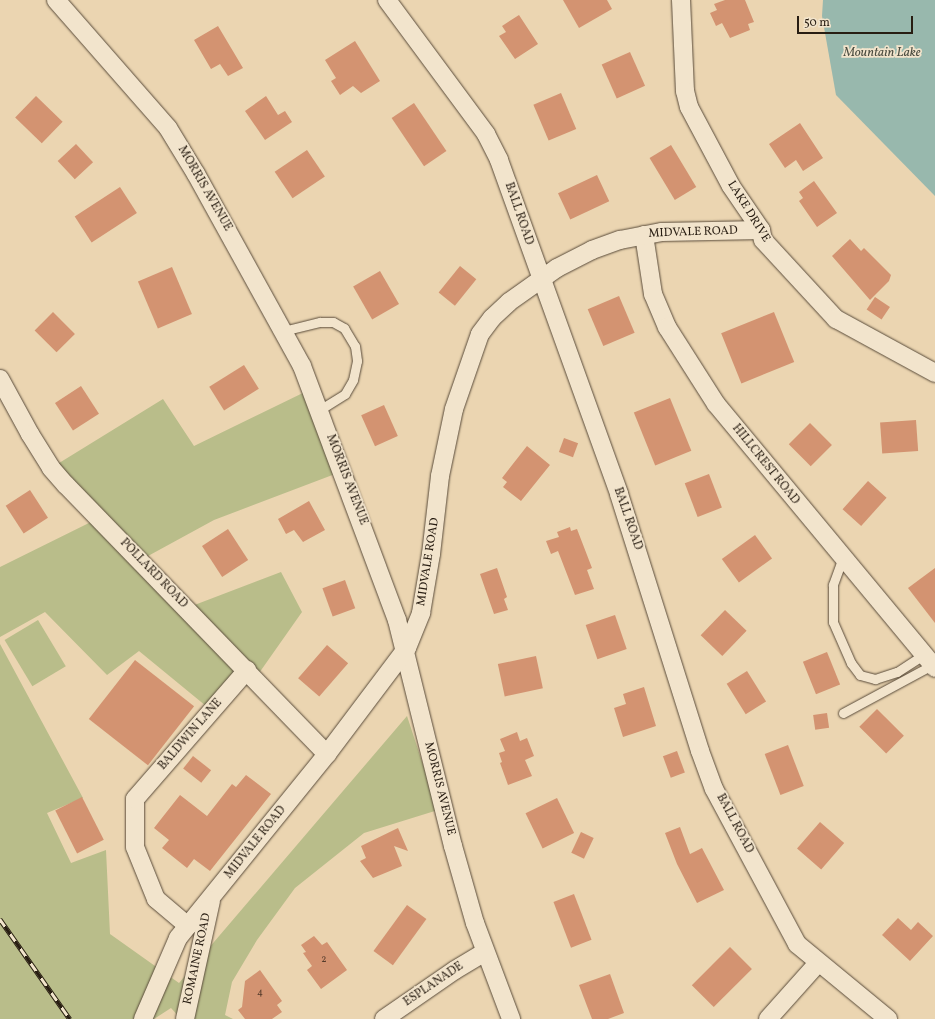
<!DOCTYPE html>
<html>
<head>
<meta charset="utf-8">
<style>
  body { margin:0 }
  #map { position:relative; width:935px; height:1019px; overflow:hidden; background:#ebd5b1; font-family:Vollkorn,serif }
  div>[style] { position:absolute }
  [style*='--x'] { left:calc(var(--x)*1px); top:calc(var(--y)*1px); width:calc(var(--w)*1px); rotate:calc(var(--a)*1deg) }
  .green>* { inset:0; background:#b9bd8a; transform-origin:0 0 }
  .water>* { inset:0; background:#98b8ad }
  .building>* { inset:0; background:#d39371; transform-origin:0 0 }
  .roads { filter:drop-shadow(0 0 1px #594b3a) drop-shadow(0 0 1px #594b3a) }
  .service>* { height:9px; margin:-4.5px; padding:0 4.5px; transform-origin:4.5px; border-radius:4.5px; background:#f2e4cc }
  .minor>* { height:18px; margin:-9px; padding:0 9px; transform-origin:9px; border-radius:9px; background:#f2e4cc }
  .rail>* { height:4.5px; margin-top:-2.25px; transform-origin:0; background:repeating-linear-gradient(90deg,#f2e4cc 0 9px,#281d12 0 18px); box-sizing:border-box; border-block:1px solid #281d12 }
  span { translate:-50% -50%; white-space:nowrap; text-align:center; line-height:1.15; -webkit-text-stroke:3.5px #f2e4cc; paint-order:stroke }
  .number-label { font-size:10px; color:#533a2a }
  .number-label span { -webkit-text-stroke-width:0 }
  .street-label { font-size:12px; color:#281d12 }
  .water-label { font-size:13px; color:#4a4c40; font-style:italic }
  .scale { position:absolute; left:797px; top:16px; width:116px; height:18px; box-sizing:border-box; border:2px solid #281d12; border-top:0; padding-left:5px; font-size:12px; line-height:14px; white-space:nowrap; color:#281d12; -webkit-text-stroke:3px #f2e4cc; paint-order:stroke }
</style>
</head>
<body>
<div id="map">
  <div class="green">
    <div style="clip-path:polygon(309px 390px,343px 471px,214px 520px,137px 562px,184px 609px,281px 572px,302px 612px,252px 683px,240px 669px,206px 706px,139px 651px,107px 675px,45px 612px,0 637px,0 567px,97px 519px,51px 468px,163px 399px,194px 446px)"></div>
    <div style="left:38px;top:620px;width:54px;height:39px;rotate:59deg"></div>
    <div style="clip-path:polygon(0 644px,83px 798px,47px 813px,71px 863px,106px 850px,110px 934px,179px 983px,407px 716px,438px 810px,364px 833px,295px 888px,257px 940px,232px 982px,225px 1015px,233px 1019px,181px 1019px,171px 1008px,154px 1019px,0 1019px)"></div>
  </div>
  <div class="water">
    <div style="clip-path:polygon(823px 0,935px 0,935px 196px,836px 95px,822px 16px)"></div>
  </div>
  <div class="building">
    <div style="clip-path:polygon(563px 0,607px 0,612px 9px,579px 28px)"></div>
    <div style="clip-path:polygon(725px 0,745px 0,754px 22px,748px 24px,750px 30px,730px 38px,722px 23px,716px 26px,710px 13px,717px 10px,714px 4px)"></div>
    <div style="clip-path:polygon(519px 15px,538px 44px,515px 59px,499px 36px,506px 32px,502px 26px)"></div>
    <div style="clip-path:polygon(218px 26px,243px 68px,228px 76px,220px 64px,211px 69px,194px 40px)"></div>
    <div style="clip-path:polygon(355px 41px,380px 81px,361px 93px,353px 86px,340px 95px,331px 81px,336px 78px,325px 60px)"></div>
    <div style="left:630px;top:52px;width:37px;height:31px;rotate:66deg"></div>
    <div style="left:561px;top:93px;width:39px;height:30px;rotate:67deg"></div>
    <div style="left:36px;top:96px;width:37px;height:30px;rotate:44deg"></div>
    <div style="clip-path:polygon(266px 96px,278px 115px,285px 111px,292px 122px,265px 140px,245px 111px)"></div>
    <div style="left:414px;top:103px;width:58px;height:27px;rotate:56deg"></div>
    <div style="clip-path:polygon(800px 123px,823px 158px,803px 171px,796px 160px,785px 168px,769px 144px)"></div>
    <div style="left:76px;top:144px;width:25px;height:25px;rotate:47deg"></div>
    <div style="left:671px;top:145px;width:49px;height:25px;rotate:59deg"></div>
    <div style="left:307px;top:150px;width:32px;height:39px;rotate:56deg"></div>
    <div style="left:597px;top:175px;width:29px;height:43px;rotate:65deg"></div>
    <div style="clip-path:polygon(814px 181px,837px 213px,817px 227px,799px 201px,803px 198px,799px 192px)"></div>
    <div style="left:120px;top:187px;width:31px;height:54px;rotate:57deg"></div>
    <div style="clip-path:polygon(850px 239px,861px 251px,864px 248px,891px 275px,889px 281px,870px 300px,832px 256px)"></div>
    <div style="left:460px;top:266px;width:21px;height:34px;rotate:39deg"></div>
    <div style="left:172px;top:267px;width:51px;height:37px;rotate:67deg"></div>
    <div style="left:380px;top:271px;width:38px;height:31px;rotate:60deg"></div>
    <div style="left:619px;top:296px;width:40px;height:34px;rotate:67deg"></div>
    <div style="left:875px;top:297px;width:18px;height:15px;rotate:34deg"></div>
    <div style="left:53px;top:312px;width:31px;height:26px;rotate:45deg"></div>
    <div style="left:774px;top:312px;width:54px;height:57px;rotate:68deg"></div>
    <div style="left:244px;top:365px;width:28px;height:41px;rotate:58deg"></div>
    <div style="left:81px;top:386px;width:33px;height:31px;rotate:57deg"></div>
    <div style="left:670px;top:398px;width:57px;height:39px;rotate:68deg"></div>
    <div style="left:384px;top:405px;width:34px;height:25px;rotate:66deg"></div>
    <div style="left:916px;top:420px;width:31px;height:36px;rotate:86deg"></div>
    <div style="left:810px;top:423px;width:31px;height:30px;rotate:45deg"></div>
    <div style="left:564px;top:438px;width:15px;height:15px;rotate:20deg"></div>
    <div style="clip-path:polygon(527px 446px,550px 465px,521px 501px,503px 487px,507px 482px,502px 478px)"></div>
    <div style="left:709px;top:474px;width:36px;height:26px;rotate:69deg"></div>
    <div style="left:868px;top:481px;width:25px;height:38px;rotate:42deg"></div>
    <div style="left:30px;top:490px;width:33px;height:29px;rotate:57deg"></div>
    <div style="clip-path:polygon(309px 501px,325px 530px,303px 542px,294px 530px,286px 534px,278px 519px)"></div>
    <div style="clip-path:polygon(570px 527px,571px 531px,577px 529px,592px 568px,587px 570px,594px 589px,575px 595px,558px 551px,551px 554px,546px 541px,559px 537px,557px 532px)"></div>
    <div style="left:228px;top:529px;width:37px;height:31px;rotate:57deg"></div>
    <div style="left:755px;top:535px;width:29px;height:41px;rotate:54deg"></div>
    <div style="clip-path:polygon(497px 568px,507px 597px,504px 599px,508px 610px,494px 614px,480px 574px)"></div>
    <div style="clip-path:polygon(935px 568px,935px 623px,908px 588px)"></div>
    <div style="left:345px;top:580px;width:30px;height:24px;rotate:70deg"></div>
    <div style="left:725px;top:610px;width:30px;height:35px;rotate:44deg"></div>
    <div style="left:615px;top:615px;width:36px;height:31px;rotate:71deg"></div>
    <div style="left:327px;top:645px;width:28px;height:44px;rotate:41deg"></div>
    <div style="left:827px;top:652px;width:35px;height:26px;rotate:68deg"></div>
    <div style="left:536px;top:656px;width:33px;height:39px;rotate:78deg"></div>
    <div style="left:135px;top:660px;width:75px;height:75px;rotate:38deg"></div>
    <div style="left:747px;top:671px;width:36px;height:24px;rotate:58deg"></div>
    <div style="clip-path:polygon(644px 687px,656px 726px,623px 737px,614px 708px,626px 704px,623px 694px)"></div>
    <div style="left:877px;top:709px;width:38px;height:25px;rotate:45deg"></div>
    <div style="left:827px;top:713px;width:15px;height:14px;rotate:82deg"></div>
    <div style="clip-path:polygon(517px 732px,520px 741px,527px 738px,534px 756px,525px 760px,532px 776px,508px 785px,500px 763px,502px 762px,499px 753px,505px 751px,500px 739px)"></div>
    <div style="left:788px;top:745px;width:44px;height:25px;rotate:69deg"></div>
    <div style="left:677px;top:751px;width:23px;height:15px;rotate:70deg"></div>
    <div style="left:193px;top:756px;width:23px;height:16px;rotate:38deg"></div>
    <div style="clip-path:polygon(246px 775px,271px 794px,210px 871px,194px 859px,187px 868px,162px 848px,169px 840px,154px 828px,180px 795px,207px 816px,232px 784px,236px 787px)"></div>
    <div style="left:82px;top:797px;width:48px;height:30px;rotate:63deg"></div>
    <div style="left:557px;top:798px;width:39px;height:35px;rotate:64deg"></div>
    <div style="left:820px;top:822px;width:32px;height:35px;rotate:41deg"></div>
    <div style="clip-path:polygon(680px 827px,690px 854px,702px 848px,724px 890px,697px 903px,677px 864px,665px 833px)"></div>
    <div style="clip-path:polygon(398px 828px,408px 851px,394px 846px,402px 866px,373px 878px,360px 861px,366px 858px,361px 846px)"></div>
    <div style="left:581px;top:832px;width:14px;height:23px;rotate:25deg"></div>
    <div style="left:574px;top:894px;width:49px;height:22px;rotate:69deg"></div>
    <div style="left:407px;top:905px;width:24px;height:57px;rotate:36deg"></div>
    <div style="clip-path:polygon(898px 918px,911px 930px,918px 922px,933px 936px,910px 961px,882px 935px)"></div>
    <div style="clip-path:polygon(314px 936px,322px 945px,327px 942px,347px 970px,321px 989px,307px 970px,312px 966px,303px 953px,306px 952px,301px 945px)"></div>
    <div style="left:730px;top:947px;width:31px;height:54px;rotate:45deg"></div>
    <div style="clip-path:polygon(260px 970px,282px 1001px,277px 1005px,282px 1012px,272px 1019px,245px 1019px,238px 1010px,242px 1007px,245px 981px)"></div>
    <div style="clip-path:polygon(610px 974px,624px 1013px,608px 1019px,592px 1019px,579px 985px)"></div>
  </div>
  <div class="roads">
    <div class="service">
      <div style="--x:283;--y:331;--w:38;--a:-14"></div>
      <div style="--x:320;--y:322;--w:13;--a:0"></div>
      <div style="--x:333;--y:322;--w:13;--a:29"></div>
      <div style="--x:344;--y:328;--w:21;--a:59"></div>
      <div style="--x:355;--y:346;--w:15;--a:82"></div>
      <div style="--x:357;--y:361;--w:19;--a:102"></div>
      <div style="--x:353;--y:380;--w:16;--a:120"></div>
      <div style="--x:345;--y:394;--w:31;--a:148"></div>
      <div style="--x:843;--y:557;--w:30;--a:110"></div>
      <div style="--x:833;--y:585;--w:37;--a:90"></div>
      <div style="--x:833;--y:622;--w:45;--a:66.3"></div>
      <div style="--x:851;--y:663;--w:15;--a:53"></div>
      <div style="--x:860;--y:675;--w:16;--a:15"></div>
      <div style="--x:875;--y:679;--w:23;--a:-18"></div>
      <div style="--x:897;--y:672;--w:31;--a:-33"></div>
      <div style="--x:843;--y:713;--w:101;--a:-28.3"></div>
    </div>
    <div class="minor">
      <div style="--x:56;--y:0;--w:170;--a:48.8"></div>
      <div style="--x:168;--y:128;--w:54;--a:58.7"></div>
      <div style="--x:196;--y:174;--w:219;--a:61.1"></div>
      <div style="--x:302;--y:366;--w:271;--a:69.5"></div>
      <div style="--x:397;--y:620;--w:233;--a:76.1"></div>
      <div style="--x:453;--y:846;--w:80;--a:74.1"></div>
      <div style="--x:475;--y:923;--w:103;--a:69.4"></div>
      <div style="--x:387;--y:0;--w:167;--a:53.5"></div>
      <div style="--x:486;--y:134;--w:29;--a:63"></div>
      <div style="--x:499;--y:160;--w:355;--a:70.2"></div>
      <div style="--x:619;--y:494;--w:269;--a:72.5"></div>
      <div style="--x:700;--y:751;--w:40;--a:69.8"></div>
      <div style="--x:714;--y:789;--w:176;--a:61.8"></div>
      <div style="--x:797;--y:944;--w:118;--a:39.5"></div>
      <div style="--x:681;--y:0;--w:91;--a:87.5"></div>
      <div style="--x:685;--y:91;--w:16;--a:76"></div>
      <div style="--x:689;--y:107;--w:89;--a:62"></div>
      <div style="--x:731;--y:186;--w:53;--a:55.7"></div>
      <div style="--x:761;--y:230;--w:10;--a:79"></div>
      <div style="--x:763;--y:240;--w:108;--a:47.3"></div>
      <div style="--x:836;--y:319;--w:113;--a:28.6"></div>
      <div style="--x:644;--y:235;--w:60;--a:81.3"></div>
      <div style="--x:653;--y:294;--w:36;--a:67"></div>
      <div style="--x:667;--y:327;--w:91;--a:57.5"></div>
      <div style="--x:716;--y:404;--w:343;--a:50.3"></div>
      <div style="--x:0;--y:379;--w:63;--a:61.4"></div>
      <div style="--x:30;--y:434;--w:40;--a:58"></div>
      <div style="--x:51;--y:468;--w:23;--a:49"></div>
      <div style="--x:66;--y:485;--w:375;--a:45.9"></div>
      <div style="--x:188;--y:926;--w:42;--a:-139.8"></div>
      <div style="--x:156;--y:899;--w:56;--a:-112"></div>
      <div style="--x:135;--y:847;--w:48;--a:-90"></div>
      <div style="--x:135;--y:799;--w:171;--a:-49"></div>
      <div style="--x:143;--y:1019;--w:88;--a:-66.6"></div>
      <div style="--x:178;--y:938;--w:237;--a:-51"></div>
      <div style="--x:327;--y:754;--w:133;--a:-53"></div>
      <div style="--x:407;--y:648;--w:38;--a:-68"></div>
      <div style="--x:421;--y:613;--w:60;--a:-80.4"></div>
      <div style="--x:431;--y:554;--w:79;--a:-83.4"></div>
      <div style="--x:440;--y:476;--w:68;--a:-78.2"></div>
      <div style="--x:454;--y:409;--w:79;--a:-70.9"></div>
      <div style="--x:480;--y:334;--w:20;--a:-53"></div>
      <div style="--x:492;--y:318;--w:23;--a:-43"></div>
      <div style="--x:509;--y:302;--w:59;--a:-35.3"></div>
      <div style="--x:557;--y:268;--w:39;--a:-27"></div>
      <div style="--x:592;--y:250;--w:30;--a:-20"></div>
      <div style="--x:620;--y:240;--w:43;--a:-10.8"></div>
      <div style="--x:662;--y:232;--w:99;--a:-1.2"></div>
      <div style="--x:185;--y:1019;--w:121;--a:-77.6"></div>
      <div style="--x:384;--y:1019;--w:86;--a:-34.6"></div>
      <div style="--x:455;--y:970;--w:35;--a:-31"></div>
      <div style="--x:768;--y:1019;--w:75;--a:-48.2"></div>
    </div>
  </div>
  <div class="rail">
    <div style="--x:0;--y:919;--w:122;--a:55"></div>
  </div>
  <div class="number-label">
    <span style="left:324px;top:960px">2</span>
    <span style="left:260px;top:993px">4</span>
  </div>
  <div class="street-label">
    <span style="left:204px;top:189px;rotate:60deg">MORRIS AVENUE</span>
    <span style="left:748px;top:212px;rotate:58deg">LAKE DRIVE</span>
    <span style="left:518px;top:214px;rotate:71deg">BALL ROAD</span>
    <span style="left:693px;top:233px;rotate:-2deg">MIDVALE ROAD</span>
    <span style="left:765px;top:465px;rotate:51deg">HILLCREST ROAD</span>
    <span style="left:346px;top:480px;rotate:69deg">MORRIS AVENUE</span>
    <span style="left:627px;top:519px;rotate:71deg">BALL ROAD</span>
    <span style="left:429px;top:562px;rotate:-81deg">MIDVALE ROAD</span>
    <span style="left:153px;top:574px;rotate:46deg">POLLARD ROAD</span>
    <span style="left:191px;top:735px;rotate:-49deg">BALDWIN LANE</span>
    <span style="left:439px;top:789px;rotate:76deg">MORRIS AVENUE</span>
    <span style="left:734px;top:824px;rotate:62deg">BALL ROAD</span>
    <span style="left:256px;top:843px;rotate:-51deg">MIDVALE ROAD</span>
    <span style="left:198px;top:959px;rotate:-78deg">ROMAINE ROAD</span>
    <span style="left:434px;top:985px;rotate:-34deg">ESPLANADE</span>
  </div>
  <div class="water-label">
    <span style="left:882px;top:53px">Mountain Lake</span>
  </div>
  <div class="scale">50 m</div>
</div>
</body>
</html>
